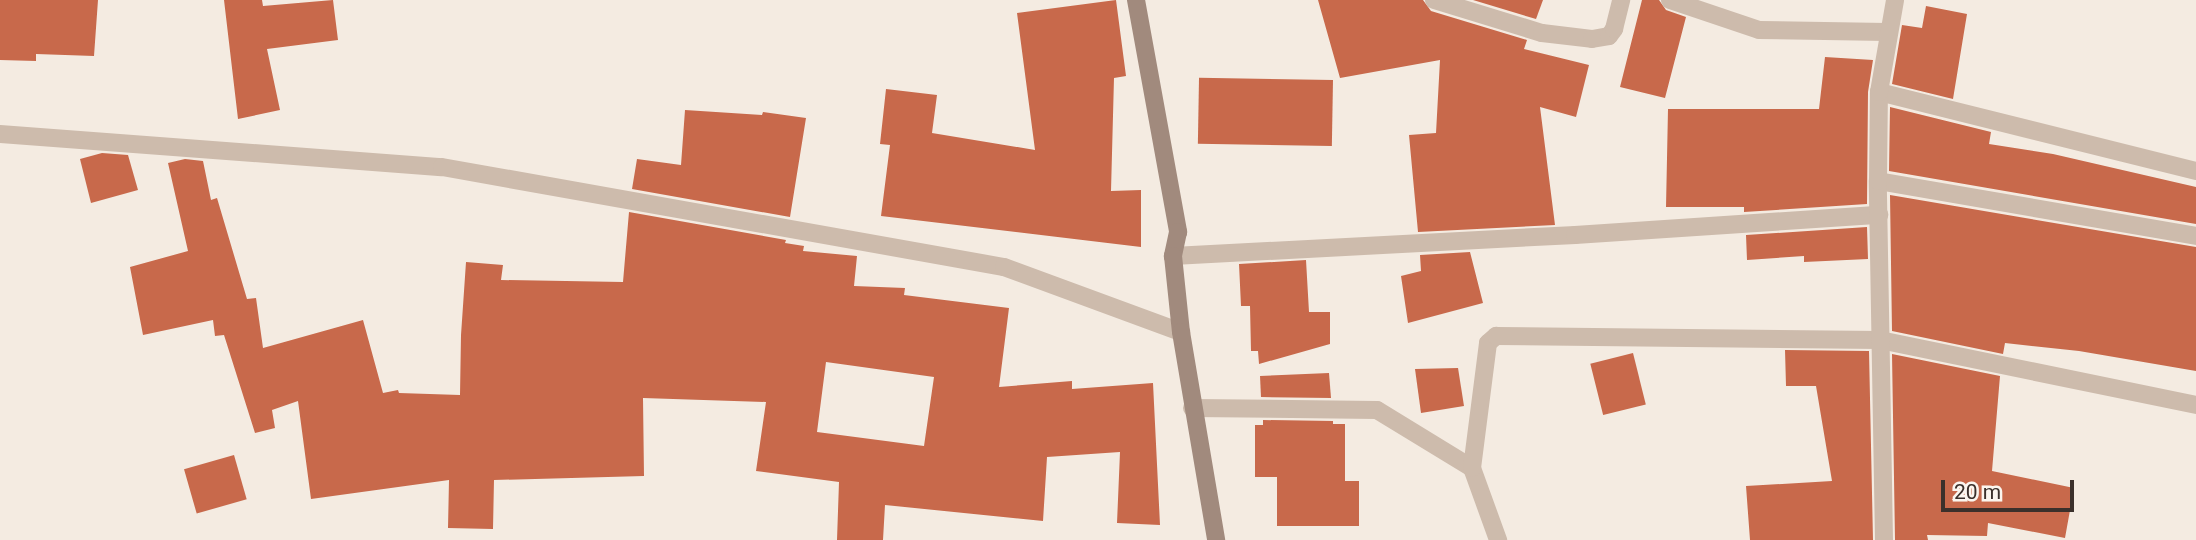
<!DOCTYPE html>
<html>
<head>
<meta charset="utf-8">
<style>
  body { margin:0 }
  #map { position:relative; width:2196px; height:540px; overflow:hidden; background:#f4ebe1; font-family:Roboto,sans-serif }
  div>[style] { position:absolute }
  [style*='--x'] { left:calc(var(--x)*1px); top:calc(var(--y)*1px); width:calc(var(--w)*1px); rotate:calc(var(--a)*1deg) }
  .building>* { inset:0; background:#c8694b; transform-origin:0 0 }
  .street>* { height:18px; margin:-9px; padding:0 9px; transform-origin:9px; border-radius:9px; background:#cdbbac }
  .secondary>* { height:18px; margin:-9px; padding:0 9px; transform-origin:9px; border-radius:9px; background:#a18a7d }
  span { translate:-50% -50%; white-space:nowrap; text-align:center; line-height:1.15; -webkit-text-stroke:5px #fbf5ee; paint-order:stroke }
  .scale { position:absolute; left:1941px; top:480px; width:133px; height:32px; box-sizing:border-box; border:4px solid #3b302b; border-top:0; padding-left:9px; font-size:21px; line-height:24px; white-space:nowrap; color:#3b302b; -webkit-text-stroke:5px #fbf5ee; paint-order:stroke }
</style>
</head>
<body>
<div id="map">
  <div class="building">
    <div style="clip-path:polygon(0 0,98px 0,94px 56px,36px 54px,36px 61px,0 60px)"></div>
    <div style="clip-path:polygon(224px 0,262px 0,263px 6px,333px 0,338px 40px,267px 49px,280px 110px,238px 119px)"></div>
    <div style="clip-path:polygon(1116px 0,1126px 76px,1114px 78px,1111px 191px,1141px 190px,1141px 247px,881px 216px,890px 145px,880px 144px,886px 89px,937px 95px,932px 133px,1035px 150px,1017px 13px)"></div>
    <div style="clip-path:polygon(1318px 0,1423px 0,1431px 11px,1527px 40px,1524px 49px,1589px 65px,1576px 117px,1540px 107px,1555px 225px,1418px 232px,1409px 135px,1436px 133px,1440px 60px,1340px 78px)"></div>
    <div style="clip-path:polygon(1473px 0,1543px 0,1536px 19px)"></div>
    <div style="clip-path:polygon(1642px 0,1659px 0,1666px 10px,1686px 17px,1665px 98px,1620px 87px)"></div>
    <div style="clip-path:polygon(1926px 6px,1967px 14px,1953px 99px,1892px 84px,1902px 25px,1922px 28px)"></div>
    <div style="clip-path:polygon(1825px 57px,1873px 60px,1868px 92px,1867px 204px,1744px 212px,1744px 207px,1666px 207px,1668px 109px,1819px 109px)"></div>
    <div style="left:1333px;top:80px;width:66px;height:134px;rotate:91deg"></div>
    <div style="clip-path:polygon(1890px 107px,1991px 132px,1989px 144px,2053px 154px,2196px 187px,2196px 224px,1889px 171px)"></div>
    <div style="clip-path:polygon(685px 110px,762px 115px,763px 112px,806px 118px,790px 217px,632px 189px,637px 159px,681px 165px)"></div>
    <div style="clip-path:polygon(102px 153px,128px 155px,138px 190px,91px 203px,80px 159px)"></div>
    <div style="clip-path:polygon(evenodd,185px 159px,203px 161px,211px 200px,217px 198px,247px 299px,256px 298px,263px 348px,363px 320px,383px 393px,398px 390px,399px 393px,460px 395px,461px 335px,466px 262px,503px 265px,501px 280px,623px 282px,629px 212px,786px 240px,785px 243px,804px 246px,803px 251px,857px 256px,854px 286px,905px 288px,904px 295px,1009px 308px,999px 387px,1072px 381px,1072px 389px,1153px 383px,1160px 525px,1117px 523px,1120px 452px,1047px 457px,1043px 521px,885px 505px,883px 540px,837px 540px,839px 482px,756px 471px,766px 402px,643px 398px,644px 476px,494px 480px,493px 529px,448px 528px,449px 480px,311px 499px,298px 401px,272px 410px,275px 428px,255px 433px,224px 335px,215px 336px,213px 320px,143px 335px,130px 267px,188px 251px,168px 163px,185px 159px,826px 362px,934px 377px,924px 446px,817px 432px,826px 362px)"></div>
    <div style="clip-path:polygon(1890px 195px,2196px 247px,2196px 371px,2079px 351px,2005px 343px,2003px 354px,1892px 331px)"></div>
    <div style="clip-path:polygon(1867px 227px,1868px 259px,1804px 262px,1804px 256px,1747px 260px,1746px 235px)"></div>
    <div style="clip-path:polygon(1470px 252px,1483px 303px,1408px 323px,1401px 276px,1421px 271px,1420px 255px)"></div>
    <div style="clip-path:polygon(1306px 260px,1309px 312px,1330px 312px,1330px 344px,1259px 364px,1258px 351px,1251px 351px,1250px 306px,1241px 306px,1239px 264px)"></div>
    <div style="clip-path:polygon(1785px 350px,1869px 351px,1873px 540px,1750px 540px,1746px 486px,1832px 481px,1816px 386px,1786px 386px)"></div>
    <div style="left:1633px;top:353px;width:53px;height:44px;rotate:76deg"></div>
    <div style="clip-path:polygon(1892px 354px,2000px 376px,1992px 471px,2074px 488px,2065px 538px,1988px 523px,1987px 536px,1927px 535px,1928px 540px,1895px 540px)"></div>
    <div style="clip-path:polygon(1458px 368px,1464px 406px,1421px 413px,1415px 369px)"></div>
    <div style="clip-path:polygon(1329px 373px,1331px 398px,1261px 397px,1260px 376px)"></div>
    <div style="clip-path:polygon(1263px 420px,1333px 421px,1333px 424px,1345px 424px,1345px 481px,1359px 481px,1359px 526px,1277px 526px,1277px 477px,1255px 477px,1255px 425px,1263px 425px)"></div>
    <div style="left:234px;top:455px;width:46px;height:52px;rotate:74deg"></div>
  </div>
  <div class="street">
    <div style="--x:1434;--y:0;--w:113;--a:17"></div>
    <div style="--x:1542;--y:33;--w:50;--a:6.8"></div>
    <div style="--x:1592;--y:39;--w:17;--a:-10"></div>
    <div style="--x:1609;--y:36;--w:9;--a:-54"></div>
    <div style="--x:1614;--y:29;--w:30;--a:-76"></div>
    <div style="--x:1670;--y:0;--w:94;--a:18.6"></div>
    <div style="--x:1759;--y:30;--w:128;--a:0.9"></div>
    <div style="--x:1879;--y:92;--w:327;--a:14"></div>
    <div style="--x:0;--y:134;--w:443;--a:4.3"></div>
    <div style="--x:442;--y:167;--w:571;--a:10.09"></div>
    <div style="--x:1004;--y:267;--w:189;--a:20.2"></div>
    <div style="--x:1878;--y:181;--w:323;--a:9.8"></div>
    <div style="--x:1173;--y:256;--w:403;--a:-3"></div>
    <div style="--x:1575;--y:235;--w:305;--a:-3.8"></div>
    <div style="--x:1192;--y:408;--w:185;--a:0.6"></div>
    <div style="--x:1377;--y:410;--w:111;--a:31.4"></div>
    <div style="--x:1472;--y:468;--w:77;--a:70.1"></div>
    <div style="--x:1472;--y:468;--w:126;--a:-82.7"></div>
    <div style="--x:1488;--y:343;--w:11;--a:-41"></div>
    <div style="--x:1496;--y:336;--w:384;--a:0.6"></div>
    <div style="--x:1880;--y:340;--w:323;--a:11.6"></div>
    <div style="--x:1884;--y:540;--w:359;--a:-91"></div>
    <div style="--x:1878;--y:181;--w:89;--a:-89.4"></div>
    <div style="--x:1879;--y:92;--w:93;--a:-80.1"></div>
  </div>
  <div class="secondary">
    <div style="--x:1136;--y:0;--w:236;--a:79.7"></div>
    <div style="--x:1178;--y:232;--w:25;--a:102"></div>
    <div style="--x:1173;--y:256;--w:76;--a:84"></div>
    <div style="--x:1181;--y:332;--w:211;--a:80.4"></div>
  </div>
  <div class="scale">20 m</div>
</div>
</body>
</html>
